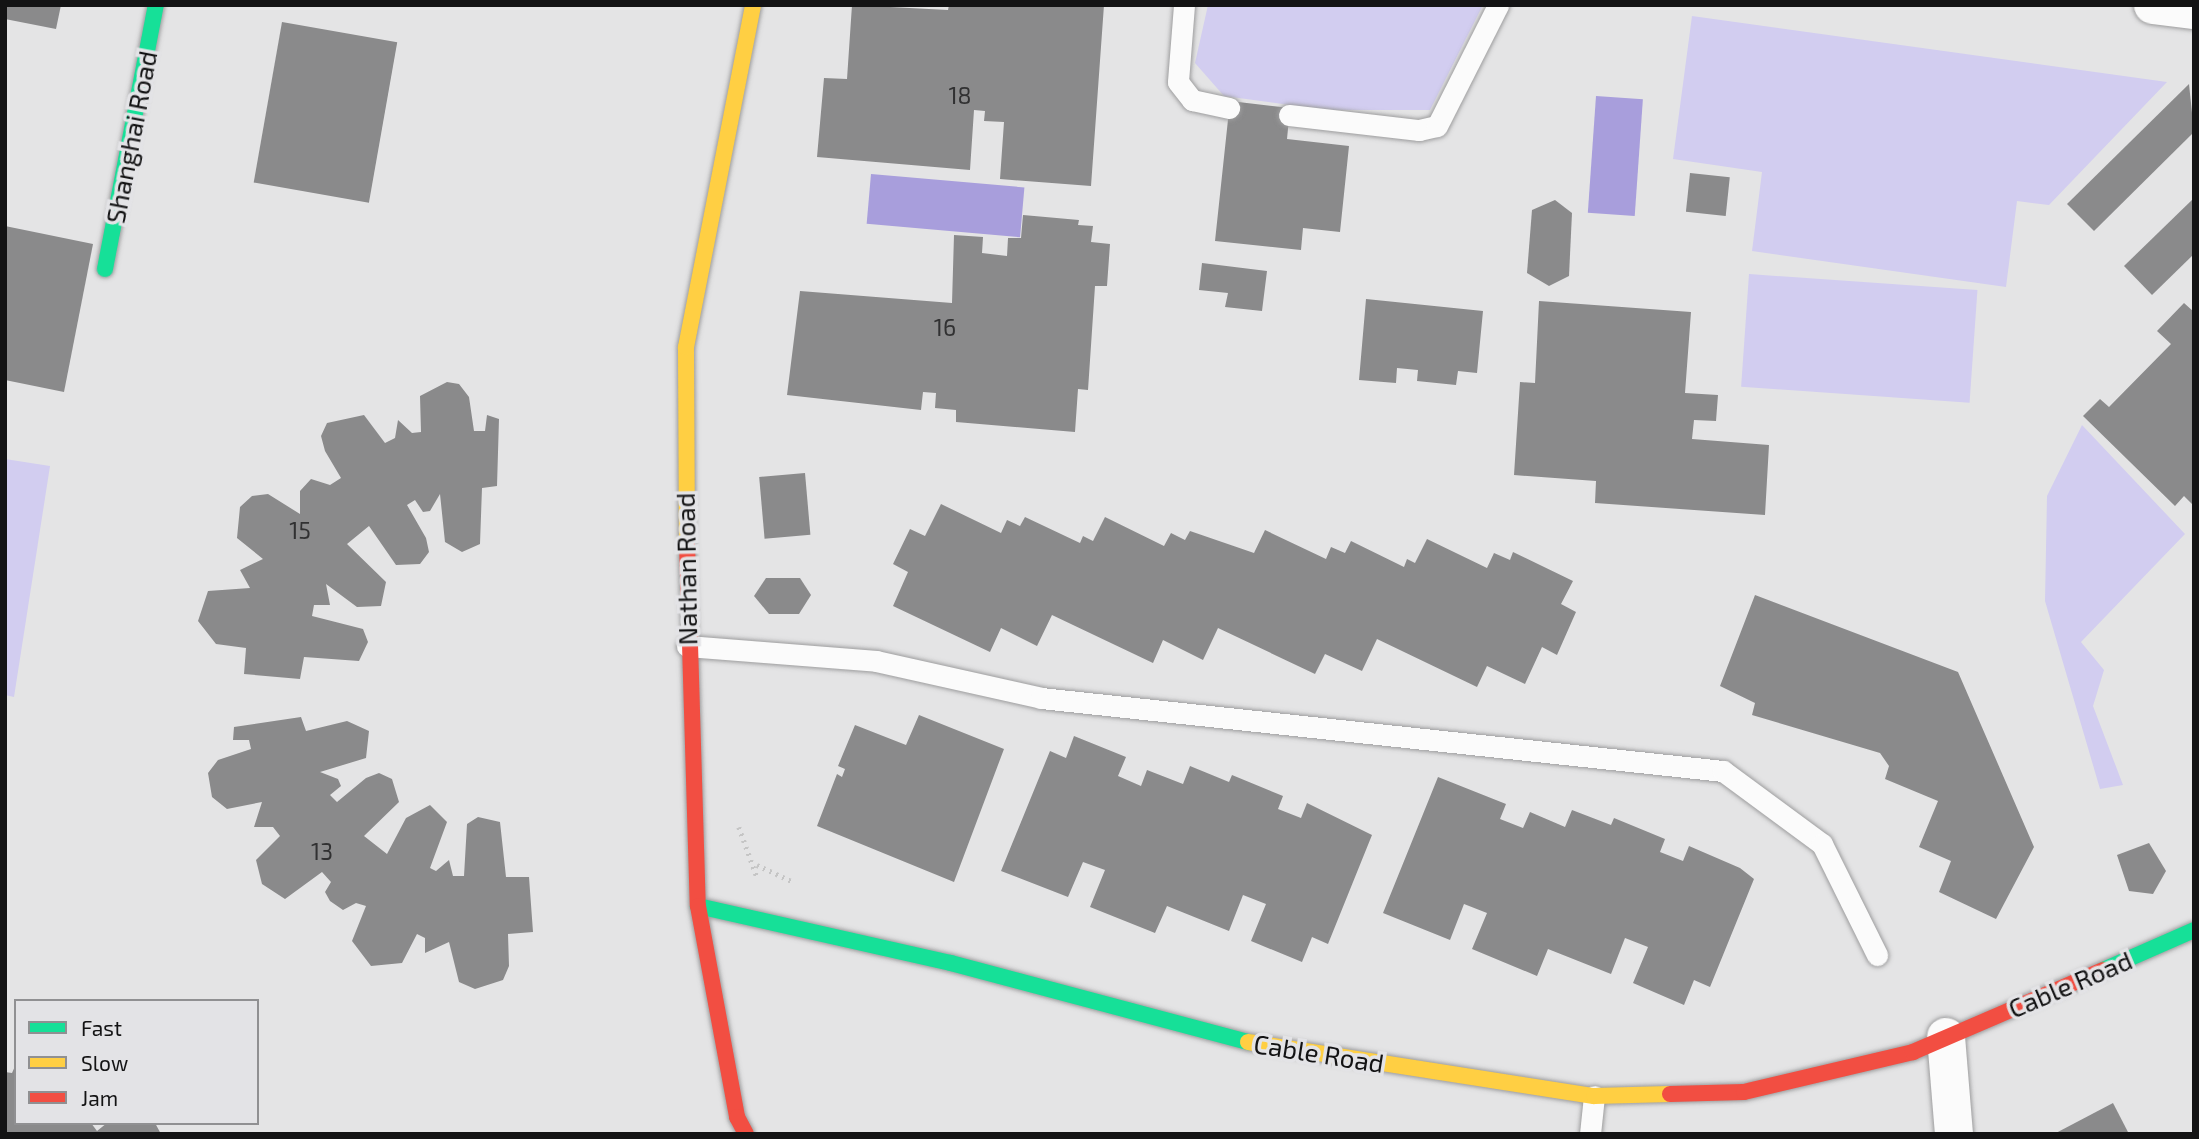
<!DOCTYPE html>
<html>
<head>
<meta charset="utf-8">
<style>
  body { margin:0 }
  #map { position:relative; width:2199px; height:1139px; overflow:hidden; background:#e4e4e5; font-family:"Exo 2",sans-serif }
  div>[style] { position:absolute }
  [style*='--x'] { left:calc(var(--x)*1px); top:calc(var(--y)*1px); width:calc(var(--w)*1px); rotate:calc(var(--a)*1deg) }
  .green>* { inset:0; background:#d2cdf0; transform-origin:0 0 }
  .water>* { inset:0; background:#a89edc; transform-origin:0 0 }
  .building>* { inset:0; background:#8a8a8b; transform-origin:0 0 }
  .path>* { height:4.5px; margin-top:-2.25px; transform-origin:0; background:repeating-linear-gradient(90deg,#c5c5c5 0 2px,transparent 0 7px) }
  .roads { filter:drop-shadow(0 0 2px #9d9d9e) drop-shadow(0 0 2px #9d9d9e) }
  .lane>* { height:21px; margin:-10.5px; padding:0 10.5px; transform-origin:10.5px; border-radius:10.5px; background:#fbfbfb }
  .street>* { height:38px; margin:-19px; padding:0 19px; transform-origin:19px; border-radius:19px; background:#fbfbfb }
  .fast>* { height:16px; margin:-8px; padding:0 8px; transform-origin:8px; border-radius:8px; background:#16e098 }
  .slow>* { height:16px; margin:-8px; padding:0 8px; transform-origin:8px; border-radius:8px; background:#ffcf43 }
  .jam>* { height:16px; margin:-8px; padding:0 8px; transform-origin:8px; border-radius:8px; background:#f24e42 }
  span { translate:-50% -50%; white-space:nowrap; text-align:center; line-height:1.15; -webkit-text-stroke:7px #e3e3e6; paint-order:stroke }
  .number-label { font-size:23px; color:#313132 }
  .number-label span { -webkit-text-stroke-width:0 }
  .street-label { font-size:26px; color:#131314 }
  .frame { position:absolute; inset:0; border:7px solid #131314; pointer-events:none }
  .legend { position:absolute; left:14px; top:999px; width:245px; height:126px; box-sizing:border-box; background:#e3e3e6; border:2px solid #909092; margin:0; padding:9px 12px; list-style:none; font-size:21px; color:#131314 }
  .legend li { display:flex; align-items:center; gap:14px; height:35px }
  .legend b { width:35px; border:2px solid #909092 }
</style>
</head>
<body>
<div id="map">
  <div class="green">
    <div style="clip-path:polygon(1208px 5px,1483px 5px,1430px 110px,1326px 110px,1224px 96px,1195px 63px)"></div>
    <div style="clip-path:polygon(1692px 16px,2167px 82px,2049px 205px,2017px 201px,2006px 287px,1752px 251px,1762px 172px,1673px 159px)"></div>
    <div style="left:1749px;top:274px;width:229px;height:113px;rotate:4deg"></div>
    <div style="clip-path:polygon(2082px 425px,2185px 534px,2081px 642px,2104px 670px,2093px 706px,2123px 785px,2100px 789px,2045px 601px,2047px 496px)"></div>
    <div style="clip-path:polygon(5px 459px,50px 466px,14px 697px,5px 695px)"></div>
  </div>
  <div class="water">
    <div style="left:1596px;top:96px;width:47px;height:117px;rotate:4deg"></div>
    <div style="left:871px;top:174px;width:154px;height:50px;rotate:5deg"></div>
  </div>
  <div class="building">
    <div style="clip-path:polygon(5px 5px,61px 5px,56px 29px,5px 19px)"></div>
    <div style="clip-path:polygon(852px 5px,948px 10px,949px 5px,1104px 5px,1091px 186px,1000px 179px,1004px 122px,984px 121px,985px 111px,974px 110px,970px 170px,817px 157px,824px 78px,847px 79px)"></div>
    <div style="left:282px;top:22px;width:117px;height:163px;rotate:10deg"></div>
    <div style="clip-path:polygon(2189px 84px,2194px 132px,2094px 231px,2067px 204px)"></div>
    <div style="clip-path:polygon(1230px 101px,1290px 108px,1287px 139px,1349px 146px,1340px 232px,1303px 228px,1301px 250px,1215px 241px)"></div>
    <div style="left:1690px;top:173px;width:40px;height:39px;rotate:6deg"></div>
    <div style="clip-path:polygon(2194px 198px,2194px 254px,2152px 295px,2124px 266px)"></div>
    <div style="clip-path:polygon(1555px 200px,1572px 213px,1569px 276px,1549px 286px,1527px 273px,1532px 210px)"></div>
    <div style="clip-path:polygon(1023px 215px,1079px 220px,1078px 225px,1093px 226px,1091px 242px,1110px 244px,1107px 286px,1095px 286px,1088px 390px,1078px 389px,1075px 432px,956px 422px,956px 410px,935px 408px,936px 393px,923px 392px,921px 410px,787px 395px,800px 291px,952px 303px,954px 235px,983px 237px,982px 253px,1007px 256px,1008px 238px,1021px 238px)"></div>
    <div style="clip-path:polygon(5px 226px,93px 244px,64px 392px,5px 380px)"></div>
    <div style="clip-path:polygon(1202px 263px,1267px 271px,1262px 311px,1225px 307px,1228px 293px,1199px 290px)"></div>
    <div style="clip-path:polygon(1366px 299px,1483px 311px,1477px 373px,1458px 371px,1456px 385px,1417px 381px,1418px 370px,1397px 368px,1396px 383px,1359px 380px)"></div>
    <div style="clip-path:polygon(1539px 301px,1691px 312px,1685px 393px,1718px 395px,1716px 421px,1694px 420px,1692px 439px,1769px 445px,1765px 515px,1595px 503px,1596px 481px,1514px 475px,1520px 382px,1535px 383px)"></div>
    <div style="clip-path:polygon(2184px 303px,2194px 312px,2194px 506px,2184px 496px,2175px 506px,2083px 416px,2100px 399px,2109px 407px,2171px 344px,2157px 331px)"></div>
    <div style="clip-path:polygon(447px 382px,459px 384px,469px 397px,474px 431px,485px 431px,487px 415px,499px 419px,497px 486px,482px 488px,480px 544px,462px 552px,445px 542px,440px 494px,430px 511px,423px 512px,415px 500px,407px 505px,426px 538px,429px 552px,420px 564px,396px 565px,369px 526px,347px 544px,386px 582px,381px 606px,357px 607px,326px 584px,330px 605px,314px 605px,312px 616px,363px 629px,368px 642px,359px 661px,304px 657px,300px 679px,244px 674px,246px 648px,216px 644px,198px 621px,208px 591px,250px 588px,240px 570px,263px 559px,237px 538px,240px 507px,252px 496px,268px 494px,300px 514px,300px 491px,311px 479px,330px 485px,341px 478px,325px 451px,321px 436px,327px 423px,364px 415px,385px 443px,395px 438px,398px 420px,412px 433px,421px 432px,420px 396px)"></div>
    <div style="left:805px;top:473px;width:62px;height:46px;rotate:85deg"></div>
    <div style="clip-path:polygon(941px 504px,1001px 533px,1007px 520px,1020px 526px,1025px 517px,1080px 543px,1083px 536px,1093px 541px,1105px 517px,1164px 546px,1171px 533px,1185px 540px,1190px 531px,1254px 553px,1265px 530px,1326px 559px,1331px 547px,1345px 553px,1351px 541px,1404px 567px,1407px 559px,1415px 563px,1427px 539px,1487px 568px,1494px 553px,1510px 560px,1513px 552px,1573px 581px,1561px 604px,1576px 612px,1557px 655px,1542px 647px,1525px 684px,1487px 666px,1477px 687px,1377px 639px,1362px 671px,1325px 654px,1315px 674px,1218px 628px,1203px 660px,1163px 640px,1153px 663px,1052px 615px,1037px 646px,1001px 628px,990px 652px,893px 606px,908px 572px,893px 564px,910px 529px,925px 536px)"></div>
    <div style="clip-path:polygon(766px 578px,800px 578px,811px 595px,799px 614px,769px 614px,754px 596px)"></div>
    <div style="clip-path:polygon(1755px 595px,1958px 672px,2034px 847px,1996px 919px,1939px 892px,1951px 861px,1919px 847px,1938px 801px,1885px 779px,1889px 766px,1880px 753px,1752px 715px,1755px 703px,1720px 686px)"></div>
    <div style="clip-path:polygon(919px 715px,1004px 749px,954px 882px,817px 826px,837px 774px,842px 777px,845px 769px,838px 766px,855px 725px,906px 745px)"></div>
    <div style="clip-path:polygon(301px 717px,306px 731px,347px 721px,369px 731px,366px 758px,320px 772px,338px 779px,341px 786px,330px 795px,337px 802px,366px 778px,379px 773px,392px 779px,399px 802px,364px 836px,387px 854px,406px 818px,430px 805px,447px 822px,430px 868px,436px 871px,449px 860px,453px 876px,464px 876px,467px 824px,478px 817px,500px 822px,506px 877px,529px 877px,533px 932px,508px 934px,509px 966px,503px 980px,475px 989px,459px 982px,449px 942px,425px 953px,425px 938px,417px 934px,402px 963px,371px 966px,352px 941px,366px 906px,356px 903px,343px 910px,330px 901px,325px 892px,331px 882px,322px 872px,285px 899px,262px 884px,256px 860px,280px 836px,273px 827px,254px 827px,262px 802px,227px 809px,212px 797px,208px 773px,218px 760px,251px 749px,249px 740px,233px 740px,234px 727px)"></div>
    <div style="clip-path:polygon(1074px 736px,1126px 757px,1118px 776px,1141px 786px,1147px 770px,1183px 784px,1190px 766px,1229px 782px,1232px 775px,1283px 796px,1278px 809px,1301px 818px,1307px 803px,1372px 835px,1328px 944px,1312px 937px,1302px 962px,1251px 941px,1266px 904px,1243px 895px,1229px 931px,1167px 906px,1155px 933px,1090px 907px,1105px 870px,1083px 862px,1068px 897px,1001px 871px,1050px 751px,1066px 758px)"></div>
    <div style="clip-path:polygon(1438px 777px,1506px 804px,1500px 819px,1523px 828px,1530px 812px,1565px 827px,1572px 810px,1611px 825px,1614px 818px,1665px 839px,1660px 852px,1683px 861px,1689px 846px,1740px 868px,1754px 879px,1710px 987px,1694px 980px,1684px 1005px,1633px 983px,1648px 947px,1625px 938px,1611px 974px,1548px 949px,1537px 976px,1472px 949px,1487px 913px,1464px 904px,1450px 940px,1383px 913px)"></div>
    <div style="clip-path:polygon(2149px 843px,2166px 871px,2153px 894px,2129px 891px,2117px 855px)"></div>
    <div style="clip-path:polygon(16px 1064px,16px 1123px,91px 1123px,97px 1131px,107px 1123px,155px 1123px,161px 1134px,5px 1134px,5px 1072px,12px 1073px)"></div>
    <div style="clip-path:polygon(2113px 1103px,2129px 1134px,2054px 1134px)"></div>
  </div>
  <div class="path">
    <div style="--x:739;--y:827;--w:53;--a:70.2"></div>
    <div style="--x:757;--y:865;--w:38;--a:25"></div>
  </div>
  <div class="roads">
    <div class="lane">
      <div style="--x:1184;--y:5;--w:77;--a:94.5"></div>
      <div style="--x:1178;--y:82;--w:23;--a:52"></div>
      <div style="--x:1192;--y:100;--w:38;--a:12"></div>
      <div style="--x:1289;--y:115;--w:131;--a:6.6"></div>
      <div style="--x:1419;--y:130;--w:18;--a:-13"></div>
      <div style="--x:1437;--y:126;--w:136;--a:-63.2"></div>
      <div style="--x:687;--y:646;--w:190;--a:4.5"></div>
      <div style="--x:876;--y:661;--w:169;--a:12.6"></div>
      <div style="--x:1041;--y:698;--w:686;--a:6.11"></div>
      <div style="--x:1723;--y:771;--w:123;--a:36.4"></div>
      <div style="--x:1822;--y:844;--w:124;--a:63.6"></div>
      <div style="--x:1590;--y:1134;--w:38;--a:-84"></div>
    </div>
    <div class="street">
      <div style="--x:2153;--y:5;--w:41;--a:7"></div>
      <div style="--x:1946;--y:1037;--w:97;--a:85.3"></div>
    </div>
    <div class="fast">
      <div style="--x:105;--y:269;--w:269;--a:-79.1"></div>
      <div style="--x:698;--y:906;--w:259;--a:12.7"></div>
      <div style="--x:951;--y:963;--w:307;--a:14.9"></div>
      <div style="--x:2103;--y:970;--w:99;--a:-23.7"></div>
    </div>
    <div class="slow">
      <div style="--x:687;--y:543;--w:196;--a:-90.3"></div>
      <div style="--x:686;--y:347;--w:349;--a:-78.9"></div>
      <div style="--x:1248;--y:1042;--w:350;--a:8.9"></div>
      <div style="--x:1594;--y:1096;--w:76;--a:-1.5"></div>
    </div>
    <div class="jam">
      <div style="--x:687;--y:543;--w:363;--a:88.3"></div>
      <div style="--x:698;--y:906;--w:215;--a:79.5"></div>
      <div style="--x:737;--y:1117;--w:19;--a:62"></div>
      <div style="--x:1670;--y:1094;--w:74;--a:-1.5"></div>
      <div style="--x:1744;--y:1092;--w:174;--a:-13.3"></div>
      <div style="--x:1913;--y:1052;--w:207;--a:-23.3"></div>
    </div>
  </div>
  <div class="number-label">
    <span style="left:960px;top:95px">18</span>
    <span style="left:945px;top:327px">16</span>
    <span style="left:300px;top:530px">15</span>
    <span style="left:322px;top:851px">13</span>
  </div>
  <div class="street-label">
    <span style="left:131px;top:137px;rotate:-79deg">Shanghai Road</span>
    <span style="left:686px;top:569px;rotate:-91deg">Nathan Road</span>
    <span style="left:2070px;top:984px;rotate:-23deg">Cable Road</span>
    <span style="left:1319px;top:1053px;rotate:9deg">Cable Road</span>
  </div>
  <div class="frame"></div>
  <ul class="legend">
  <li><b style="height:9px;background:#16e098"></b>Fast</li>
  <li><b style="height:9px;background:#ffcf43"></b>Slow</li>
  <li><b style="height:9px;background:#f24e42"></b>Jam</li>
  </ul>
</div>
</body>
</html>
